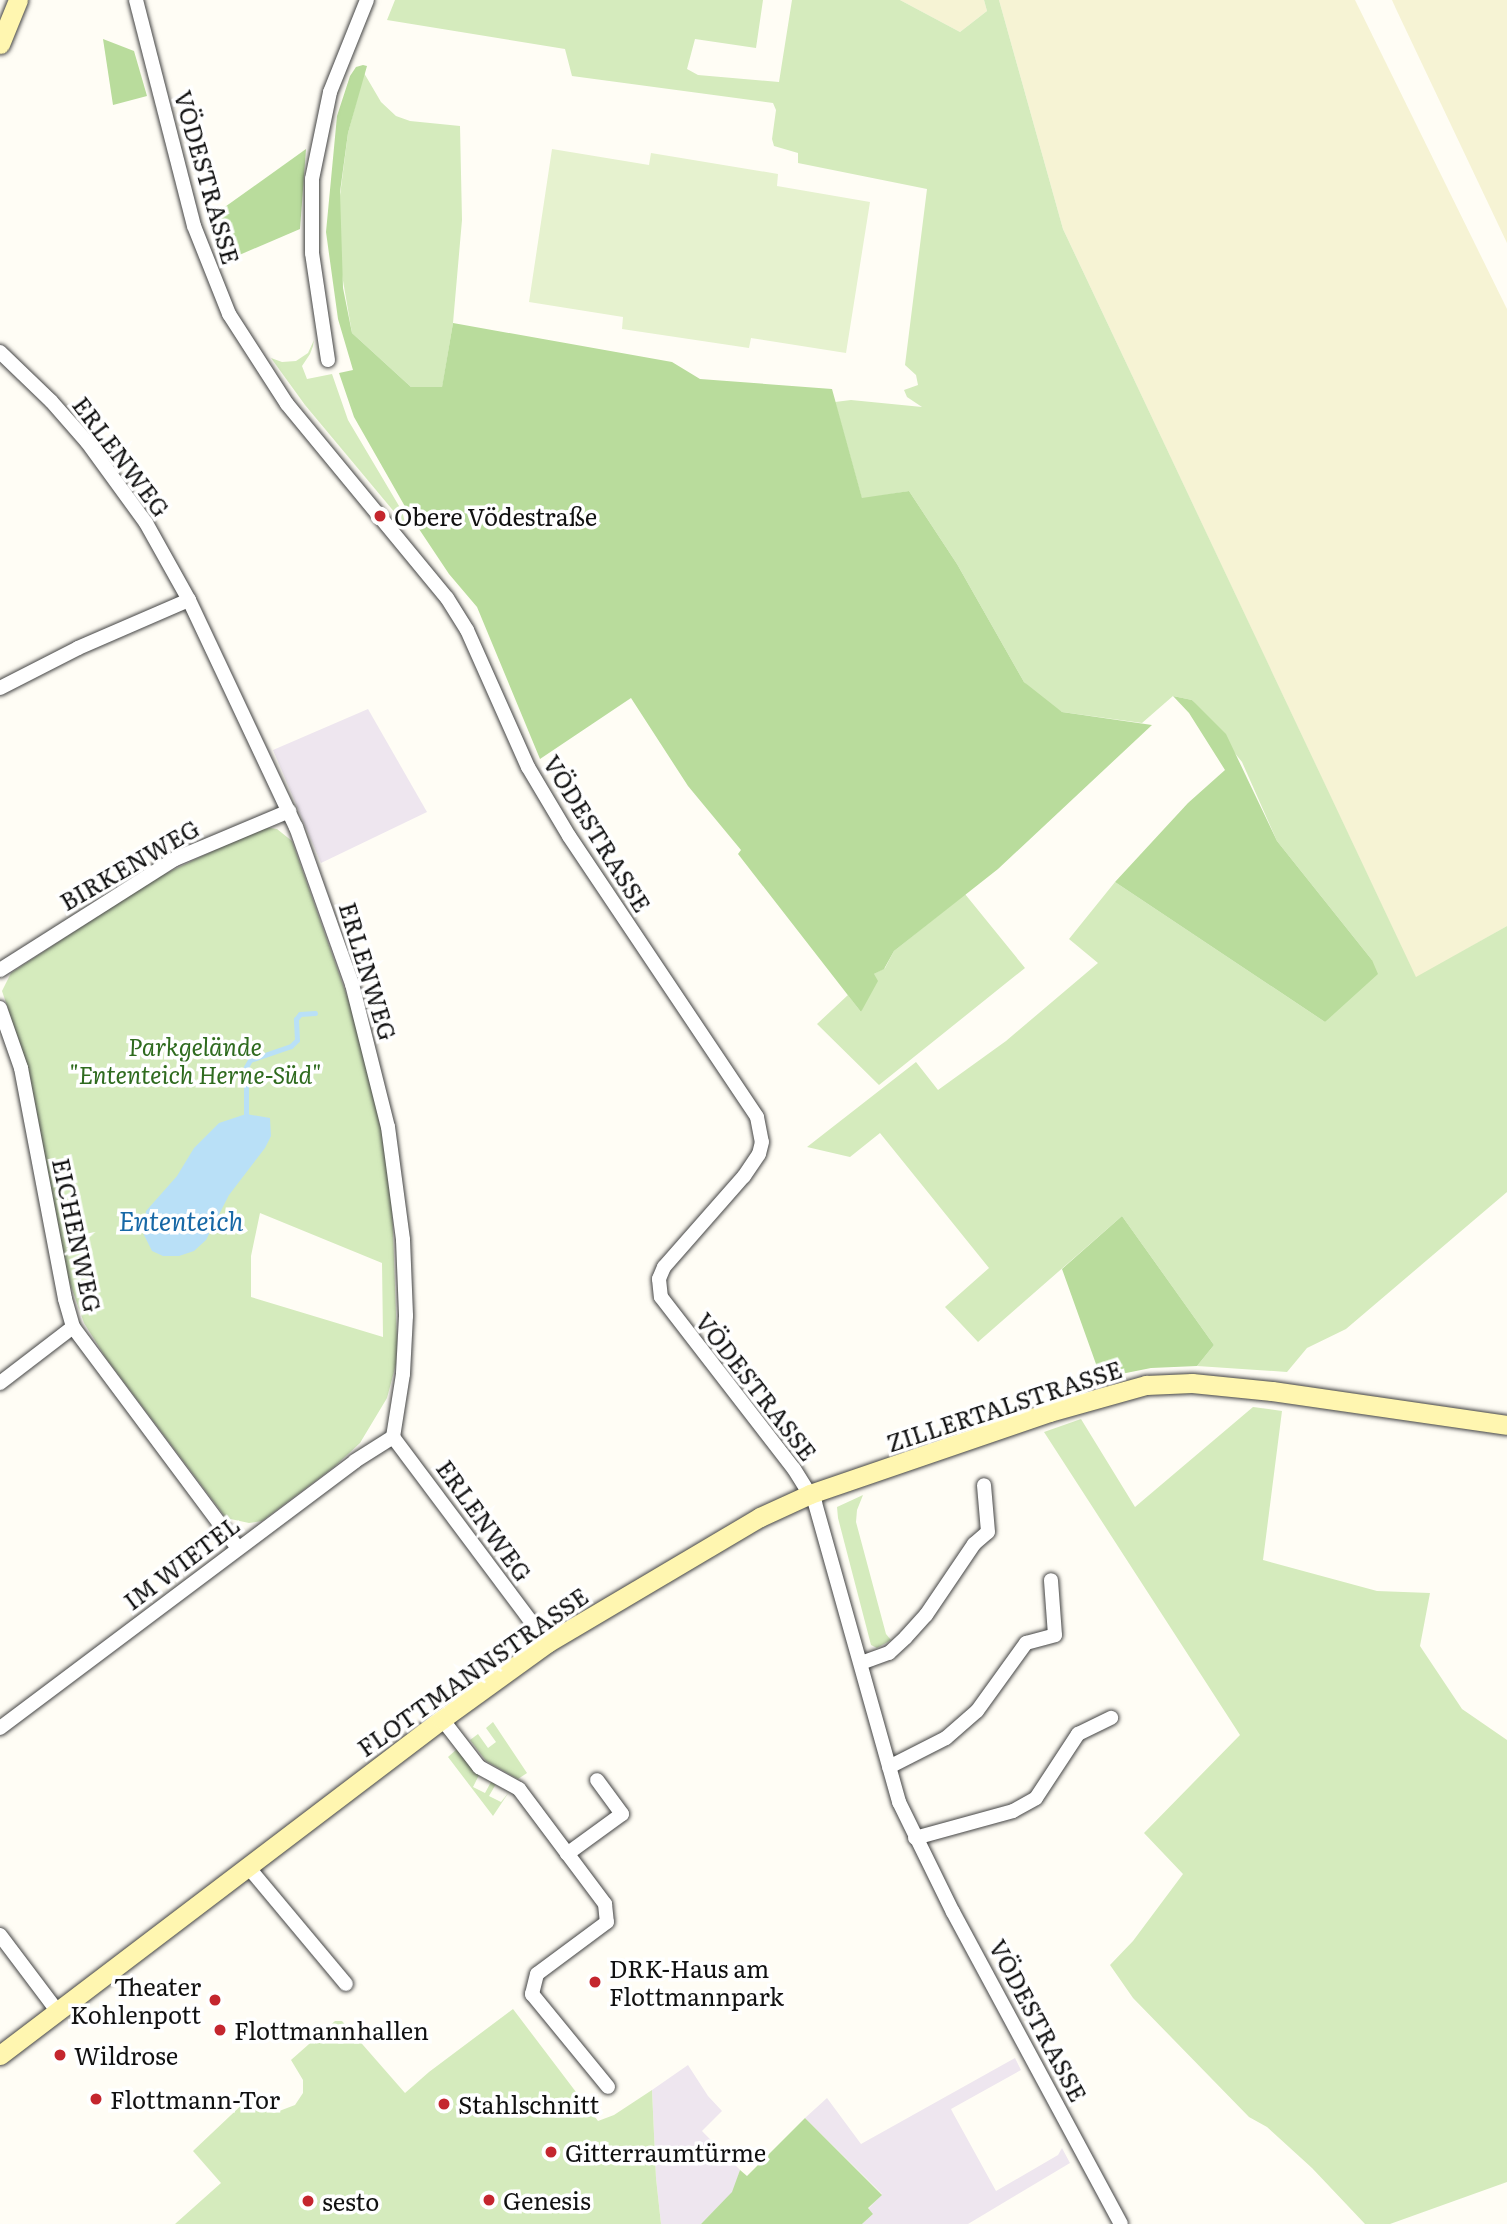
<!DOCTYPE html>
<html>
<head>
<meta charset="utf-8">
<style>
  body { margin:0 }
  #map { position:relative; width:1507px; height:2224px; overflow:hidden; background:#fffdf5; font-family:Literata,serif }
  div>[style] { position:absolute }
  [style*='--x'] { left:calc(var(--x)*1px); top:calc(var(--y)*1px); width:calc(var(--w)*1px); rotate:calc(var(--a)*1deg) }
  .industrial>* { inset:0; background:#eee6ef }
  .farmland>* { inset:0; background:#f6f3d4 }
  .green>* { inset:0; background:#d5ebbd }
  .forest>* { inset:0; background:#b9dc9c }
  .pitch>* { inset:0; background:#e6f2cf }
  .water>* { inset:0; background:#b9e0f7 }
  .stream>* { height:5px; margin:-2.5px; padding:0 2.5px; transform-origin:2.5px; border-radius:2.5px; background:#b9e0f7 }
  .roads { filter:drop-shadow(0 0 2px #444) drop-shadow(0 0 2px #444) }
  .street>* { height:14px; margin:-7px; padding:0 7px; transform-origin:7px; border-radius:7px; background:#fff }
  .secondary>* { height:19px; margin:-9.5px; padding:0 9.5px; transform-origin:9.5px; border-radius:9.5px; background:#fff6b0 }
  .dots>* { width:19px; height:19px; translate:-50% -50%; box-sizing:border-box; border:4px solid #fff; border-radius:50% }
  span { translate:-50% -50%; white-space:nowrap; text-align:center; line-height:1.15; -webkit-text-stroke:7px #fff; paint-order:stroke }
  .street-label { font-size:24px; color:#111 }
  .poi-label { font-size:24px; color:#111 }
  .left { translate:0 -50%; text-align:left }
  .right { translate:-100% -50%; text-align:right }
  .park-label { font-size:24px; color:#2f6b1f; font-style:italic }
  .water-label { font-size:26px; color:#1768a6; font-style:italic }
</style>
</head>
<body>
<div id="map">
  <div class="industrial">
    <div style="clip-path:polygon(368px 709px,427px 812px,321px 863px,273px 750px)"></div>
    <div style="clip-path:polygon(1015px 2058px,1021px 2070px,951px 2109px,953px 2113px,996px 2191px,1058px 2155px,1062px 2148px,1070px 2163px,968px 2224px,862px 2224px,873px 2214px,868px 2209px,882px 2194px,805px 2118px,827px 2098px,861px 2144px)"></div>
    <div style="clip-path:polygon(688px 2065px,708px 2096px,722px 2111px,702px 2131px,740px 2170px,733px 2192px,701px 2224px,661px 2224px,656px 2178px,652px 2090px)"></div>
  </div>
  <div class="farmland">
    <div style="clip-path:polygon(900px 0,984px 0,987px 11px,960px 32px)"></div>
    <div style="clip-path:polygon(999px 0,1355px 0,1507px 309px,1507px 926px,1416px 978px,1063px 229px)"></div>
    <div style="clip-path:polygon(1392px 0,1507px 0,1507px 243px,1396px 9px)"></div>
  </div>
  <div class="green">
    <div style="clip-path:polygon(395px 0,763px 0,756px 48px,695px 39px,687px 69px,698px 75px,779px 82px,792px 0,900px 0,960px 32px,987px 11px,984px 0,999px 0,1063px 229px,1416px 977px,1507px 926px,1507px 1192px,1346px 1329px,1307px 1348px,1287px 1372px,1197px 1366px,1214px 1345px,1122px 1216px,978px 1342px,945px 1307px,989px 1268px,880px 1133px,850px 1157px,807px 1147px,916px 1062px,938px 1090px,1006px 1041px,1098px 963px,1069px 939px,1115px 882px,1325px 1022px,1372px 960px,1277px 841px,1242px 762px,1192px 700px,1173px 696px,1142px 723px,1062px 712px,1044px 701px,1024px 682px,957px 564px,909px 491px,862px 499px,835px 402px,851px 400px,922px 407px,907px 397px,904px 390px,918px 385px,916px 375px,905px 365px,927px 189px,798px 163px,798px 153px,774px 146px,772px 139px,776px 110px,773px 103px,572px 76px,565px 49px,387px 20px)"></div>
    <div style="clip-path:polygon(364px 73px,381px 102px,396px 116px,410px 121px,460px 126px,462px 220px,453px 323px,442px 388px,411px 387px,352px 333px,341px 269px,339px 203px,348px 133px)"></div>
    <div style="clip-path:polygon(314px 340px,313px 346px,310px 354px,302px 366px,307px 379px,332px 374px,348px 420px,402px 511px,406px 526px,305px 405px,271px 358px,282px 362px,296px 361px,308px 353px)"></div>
    <div style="clip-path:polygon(evenodd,264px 827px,277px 829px,292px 841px,359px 1030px,383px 1138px,392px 1202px,397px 1342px,396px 1364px,387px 1398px,360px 1443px,334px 1467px,262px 1521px,249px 1523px,226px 1518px,106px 1358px,84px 1323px,68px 1278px,29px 1071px,2px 991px,11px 973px,156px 878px,264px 827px,260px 1213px,382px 1263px,383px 1337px,251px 1297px,251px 1256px,260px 1213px)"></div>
    <div style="clip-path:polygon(965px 894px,1025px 968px,879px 1085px,817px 1024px,848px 995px,861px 1012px,874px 974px,885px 968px,894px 951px)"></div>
    <div style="clip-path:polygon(1253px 1407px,1282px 1411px,1263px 1560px,1377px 1591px,1430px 1593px,1420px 1646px,1462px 1709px,1507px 1740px,1507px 2182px,1390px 2224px,1365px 2224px,1312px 2168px,1267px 2127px,1249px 2117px,1133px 1998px,1110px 1965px,1133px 1941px,1183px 1874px,1144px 1833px,1240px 1735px,1044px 1432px,1081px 1419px,1135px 1507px)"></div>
    <div style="clip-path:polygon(863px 1495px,857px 1510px,856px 1522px,886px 1634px,891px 1640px,877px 1648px,871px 1645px,838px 1518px,837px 1507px)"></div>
    <div style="clip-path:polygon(493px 1722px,527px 1773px,518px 1779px,486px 1761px,470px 1740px,478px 1734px,488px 1748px,496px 1742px,486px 1728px)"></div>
    <div style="clip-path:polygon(457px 1749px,479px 1775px,473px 1787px,485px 1793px,491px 1782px,496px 1784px,489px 1796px,501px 1802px,509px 1792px,493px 1816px,448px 1757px)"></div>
    <div style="clip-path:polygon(513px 2009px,598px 2121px,614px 2115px,652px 2090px,656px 2178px,661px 2224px,175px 2224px,221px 2183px,193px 2151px,249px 2098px,262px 2109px,274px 2113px,295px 2105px,303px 2093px,303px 2080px,291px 2060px,335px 2021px,342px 2021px,405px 2093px,429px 2072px)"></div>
  </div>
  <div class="forest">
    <div style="clip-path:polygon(103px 39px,134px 51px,147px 96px,113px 105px)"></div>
    <div style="clip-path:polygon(363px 65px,367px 66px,348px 133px,340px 192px,343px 288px,352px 333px,411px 387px,442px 387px,453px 323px,672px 362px,700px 379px,832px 389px,862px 498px,909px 491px,957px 564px,1024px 682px,1062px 712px,1152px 725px,998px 869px,894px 951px,884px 969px,874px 974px,878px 981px,861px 1012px,738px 854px,741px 850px,688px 786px,631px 698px,540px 759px,477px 607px,449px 574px,411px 517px,354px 417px,339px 373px,353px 370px,338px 319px,326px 232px,337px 116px,350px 76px,356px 67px)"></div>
    <div style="clip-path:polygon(306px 149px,300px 229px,223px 262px,208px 219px)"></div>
    <div style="clip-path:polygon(1173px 696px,1192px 700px,1226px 734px,1277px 841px,1372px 960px,1378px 974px,1325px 1022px,1115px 882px,1188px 803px,1225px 770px,1189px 713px)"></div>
    <div style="clip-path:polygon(1122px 1216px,1214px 1345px,1197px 1366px,1151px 1368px,1101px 1378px,1062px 1269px)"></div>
    <div style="clip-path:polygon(805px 2118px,882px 2195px,868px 2208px,873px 2214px,862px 2224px,701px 2224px,732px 2192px,740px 2170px,747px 2176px)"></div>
  </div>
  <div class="pitch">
    <div style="clip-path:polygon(552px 149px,649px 165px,651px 153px,778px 174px,777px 186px,870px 202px,846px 353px,751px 338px,749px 348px,622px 329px,623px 317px,529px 302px)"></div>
  </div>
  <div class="water">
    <div style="clip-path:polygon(246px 1114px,270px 1118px,271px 1136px,265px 1148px,229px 1195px,206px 1240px,194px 1251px,179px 1256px,163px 1256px,152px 1251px,143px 1233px,146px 1211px,177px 1176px,194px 1148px,219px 1123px)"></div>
  </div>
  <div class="stream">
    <div style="--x:246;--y:1114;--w:47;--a:-90"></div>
    <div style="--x:246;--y:1067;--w:8;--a:-60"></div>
    <div style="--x:250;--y:1060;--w:43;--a:-18.9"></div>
    <div style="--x:291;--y:1046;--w:8;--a:-45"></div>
    <div style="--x:297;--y:1040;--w:21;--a:-93"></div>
    <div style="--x:296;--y:1019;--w:6;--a:-51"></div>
    <div style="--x:300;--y:1014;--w:15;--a:-4"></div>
  </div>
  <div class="roads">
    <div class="street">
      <div style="--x:136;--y:0;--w:233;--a:75.6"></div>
      <div style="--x:194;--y:226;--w:95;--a:68.3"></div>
      <div style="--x:229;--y:314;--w:107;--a:57.2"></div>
      <div style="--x:287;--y:404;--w:251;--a:50.5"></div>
      <div style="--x:447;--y:598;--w:38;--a:58"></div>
      <div style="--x:467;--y:630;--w:150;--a:66"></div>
      <div style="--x:528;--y:767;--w:80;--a:59.3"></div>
      <div style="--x:569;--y:836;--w:338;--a:56.2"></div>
      <div style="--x:757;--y:1117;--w:25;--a:79"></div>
      <div style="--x:762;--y:1142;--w:12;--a:104"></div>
      <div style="--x:759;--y:1154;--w:27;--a:124"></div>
      <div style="--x:744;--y:1176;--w:121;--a:131.3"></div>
      <div style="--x:664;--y:1267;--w:13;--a:113"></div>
      <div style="--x:659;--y:1279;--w:18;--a:84"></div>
      <div style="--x:661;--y:1297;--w:217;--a:52.3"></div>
      <div style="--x:794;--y:1469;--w:40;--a:58"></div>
      <div style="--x:815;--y:1503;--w:311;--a:74.3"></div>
      <div style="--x:899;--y:1802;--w:123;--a:63.9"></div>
      <div style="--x:953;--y:1912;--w:354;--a:61.7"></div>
      <div style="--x:0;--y:352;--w:71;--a:43.9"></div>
      <div style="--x:51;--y:401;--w:55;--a:48.7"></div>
      <div style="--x:87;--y:442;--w:100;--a:53.9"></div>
      <div style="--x:146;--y:523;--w:88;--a:60.8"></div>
      <div style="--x:189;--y:600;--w:251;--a:64.8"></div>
      <div style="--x:296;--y:827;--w:167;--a:70.4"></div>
      <div style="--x:352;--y:984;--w:147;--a:75.9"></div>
      <div style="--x:388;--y:1127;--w:114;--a:82.4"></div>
      <div style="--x:403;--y:1240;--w:76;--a:87.7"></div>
      <div style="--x:406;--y:1316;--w:58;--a:93"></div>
      <div style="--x:403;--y:1374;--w:64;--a:99"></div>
      <div style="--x:393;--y:1437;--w:257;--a:53.2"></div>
      <div style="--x:328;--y:360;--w:108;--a:-98.5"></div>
      <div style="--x:312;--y:253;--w:74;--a:-90"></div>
      <div style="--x:312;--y:179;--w:89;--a:-78.3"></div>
      <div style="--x:330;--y:92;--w:99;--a:-68.1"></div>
      <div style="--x:0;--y:688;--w:88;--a:-27.1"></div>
      <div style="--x:78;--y:648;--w:121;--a:-23.4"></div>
      <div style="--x:0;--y:970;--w:207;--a:-32.4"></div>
      <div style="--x:175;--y:859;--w:124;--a:-22.8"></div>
      <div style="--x:0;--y:1008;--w:64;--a:70.7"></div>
      <div style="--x:21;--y:1068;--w:235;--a:79.2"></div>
      <div style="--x:65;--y:1299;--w:29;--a:74"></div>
      <div style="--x:73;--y:1327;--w:276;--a:53.3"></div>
      <div style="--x:0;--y:1383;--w:92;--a:-37.5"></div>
      <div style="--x:861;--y:1663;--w:30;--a:-20"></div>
      <div style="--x:889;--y:1653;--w:23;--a:-43"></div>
      <div style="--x:906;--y:1637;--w:30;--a:-48"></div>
      <div style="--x:926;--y:1615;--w:86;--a:-55.9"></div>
      <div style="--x:974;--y:1544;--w:18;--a:-41"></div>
      <div style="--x:988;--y:1532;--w:47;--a:-94.9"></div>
      <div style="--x:442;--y:1719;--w:61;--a:52.4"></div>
      <div style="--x:479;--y:1767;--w:46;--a:28.8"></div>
      <div style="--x:519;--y:1789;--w:144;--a:53.2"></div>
      <div style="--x:605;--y:1904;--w:18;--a:84"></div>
      <div style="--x:607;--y:1922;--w:87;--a:143.4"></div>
      <div style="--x:537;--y:1974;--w:21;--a:104"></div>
      <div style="--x:532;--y:1994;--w:120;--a:50.7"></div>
      <div style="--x:0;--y:1728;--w:444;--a:-36.9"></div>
      <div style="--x:355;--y:1461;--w:45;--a:-32.3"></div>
      <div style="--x:889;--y:1767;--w:64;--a:-27"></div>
      <div style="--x:946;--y:1738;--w:41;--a:-41.1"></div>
      <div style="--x:977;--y:1711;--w:84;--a:-54.2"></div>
      <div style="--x:1026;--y:1643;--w:30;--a:-15"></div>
      <div style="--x:1055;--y:1635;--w:55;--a:-94.2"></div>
      <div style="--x:915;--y:1838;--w:102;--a:-15.4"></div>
      <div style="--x:1013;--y:1811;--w:26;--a:-29"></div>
      <div style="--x:1036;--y:1798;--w:77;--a:-56.7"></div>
      <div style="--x:1078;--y:1734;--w:37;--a:-26"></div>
      <div style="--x:567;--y:1854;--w:68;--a:-36"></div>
      <div style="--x:622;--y:1814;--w:42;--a:-126.3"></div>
      <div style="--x:249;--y:1868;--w:151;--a:50.1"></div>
      <div style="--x:0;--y:1935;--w:96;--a:53"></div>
    </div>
    <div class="secondary">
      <div style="--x:0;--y:44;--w:48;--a:-67.8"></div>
      <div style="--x:0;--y:2055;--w:555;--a:-37.24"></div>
      <div style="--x:442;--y:1719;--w:130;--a:-35.9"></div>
      <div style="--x:547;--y:1643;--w:247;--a:-30.6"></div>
      <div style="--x:760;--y:1517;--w:55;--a:-24.7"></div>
      <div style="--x:810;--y:1494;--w:253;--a:-18.9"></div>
      <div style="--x:1049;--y:1412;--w:101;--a:-15.6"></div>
      <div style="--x:1146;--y:1385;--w:46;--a:-2.5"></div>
      <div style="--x:1192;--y:1383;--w:80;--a:5.7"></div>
      <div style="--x:1272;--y:1391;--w:237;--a:8.2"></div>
    </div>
  </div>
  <div class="dots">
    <div style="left:380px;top:516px;background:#c4262e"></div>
    <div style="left:595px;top:1982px;background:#c4262e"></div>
    <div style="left:215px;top:2000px;background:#c4262e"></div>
    <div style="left:220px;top:2030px;background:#c4262e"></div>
    <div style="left:60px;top:2055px;background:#c4262e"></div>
    <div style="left:96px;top:2099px;background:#c4262e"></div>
    <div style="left:444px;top:2104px;background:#c4262e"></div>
    <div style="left:551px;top:2152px;background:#c4262e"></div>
    <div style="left:489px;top:2200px;background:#c4262e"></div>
    <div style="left:308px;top:2201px;background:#c4262e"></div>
  </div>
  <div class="street-label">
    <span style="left:208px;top:177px;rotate:74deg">VÖDESTRASSE</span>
    <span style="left:122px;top:456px;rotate:53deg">ERLENWEG</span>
    <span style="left:598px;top:833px;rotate:58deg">VÖDESTRASSE</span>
    <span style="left:129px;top:864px;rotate:-30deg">BIRKENWEG</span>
    <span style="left:369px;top:971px;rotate:73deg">ERLENWEG</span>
    <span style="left:78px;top:1235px;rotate:78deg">EICHENWEG</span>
    <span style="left:757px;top:1386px;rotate:52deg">VÖDESTRASSE</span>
    <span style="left:1004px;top:1405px;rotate:-18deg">ZILLERTALSTRASSE</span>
    <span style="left:485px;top:1520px;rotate:54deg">ERLENWEG</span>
    <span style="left:181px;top:1562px;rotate:-37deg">IM WIETEL</span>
    <span style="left:472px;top:1671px;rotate:-35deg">FLOTTMANNSTRASSE</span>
    <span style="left:1039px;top:2020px;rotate:62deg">VÖDESTRASSE</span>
  </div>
  <div class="poi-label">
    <span class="left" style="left:394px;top:516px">Obere Vödestraße</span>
    <span class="left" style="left:609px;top:1982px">DRK-Haus am<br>Flottmannpark</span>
    <span class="right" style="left:201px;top:2000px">Theater<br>Kohlenpott</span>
    <span class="left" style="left:234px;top:2030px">Flottmannhallen</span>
    <span class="left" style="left:74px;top:2055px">Wildrose</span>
    <span class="left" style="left:110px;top:2099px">Flottmann-Tor</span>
    <span class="left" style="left:458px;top:2104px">Stahlschnitt</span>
    <span class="left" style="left:565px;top:2152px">Gitterraumtürme</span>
    <span class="left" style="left:503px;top:2200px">Genesis</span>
    <span class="left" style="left:322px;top:2201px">sesto</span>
  </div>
  <div class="park-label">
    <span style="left:195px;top:1060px">Parkgelände<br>"Ententeich Herne-Süd"</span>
  </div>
  <div class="water-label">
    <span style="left:181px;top:1220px">Ententeich</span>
  </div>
</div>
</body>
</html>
